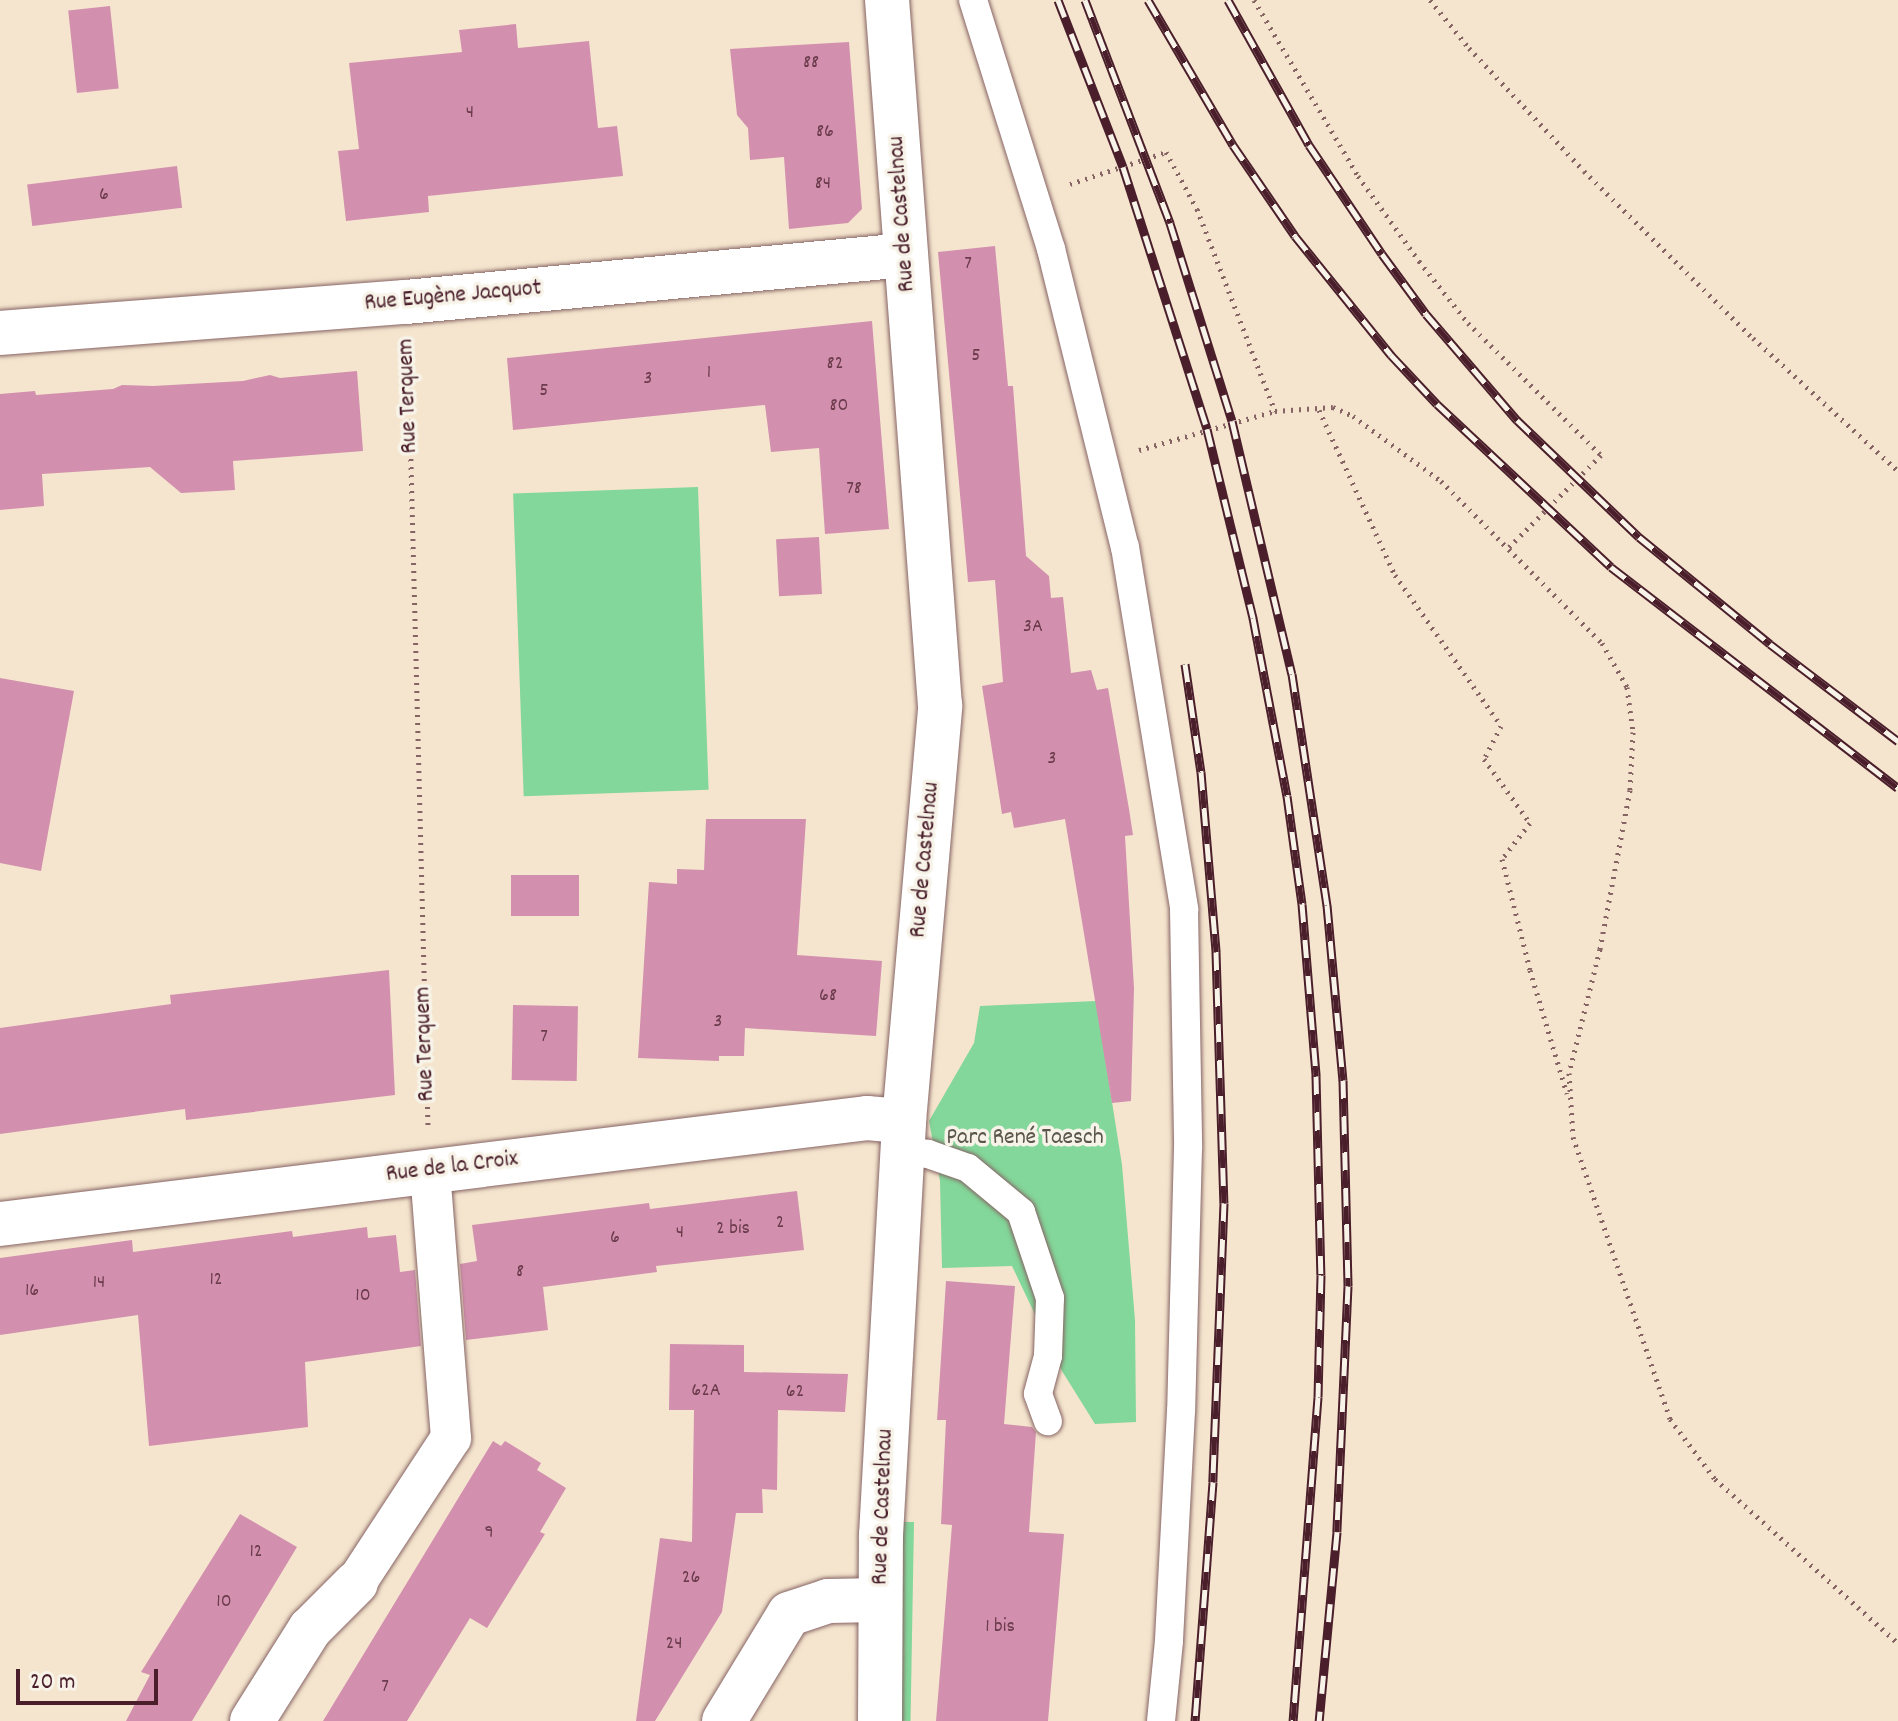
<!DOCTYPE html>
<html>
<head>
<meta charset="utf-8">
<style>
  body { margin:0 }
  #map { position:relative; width:1898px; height:1721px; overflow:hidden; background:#f5e5ce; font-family:Dekko,sans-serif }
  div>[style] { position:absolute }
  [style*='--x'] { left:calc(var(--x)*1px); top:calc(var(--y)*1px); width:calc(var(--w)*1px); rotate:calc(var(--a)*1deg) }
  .green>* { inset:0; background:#83d79a; transform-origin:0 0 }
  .building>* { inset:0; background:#d290ae; transform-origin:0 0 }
  .path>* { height:5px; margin-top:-2.5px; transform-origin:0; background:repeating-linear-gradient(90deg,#866464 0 2px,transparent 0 8px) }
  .roads { filter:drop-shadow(0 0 2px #866464) drop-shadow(0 0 2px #866464) }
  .service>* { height:28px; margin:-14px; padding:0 14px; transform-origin:14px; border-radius:14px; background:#fff }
  .pedestrian>* { height:40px; margin:-20px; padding:0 20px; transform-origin:20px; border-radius:20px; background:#fff }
  .minor>* { height:44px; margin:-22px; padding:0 22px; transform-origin:22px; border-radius:22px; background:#fff }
  .tertiary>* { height:44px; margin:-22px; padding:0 22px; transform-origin:22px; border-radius:22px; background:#fff }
  .rail>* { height:9px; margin-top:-4.5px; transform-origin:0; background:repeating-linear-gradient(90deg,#f7f3e8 0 18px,#4a1f2b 0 36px); box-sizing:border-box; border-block:2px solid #4a1f2b }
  span { translate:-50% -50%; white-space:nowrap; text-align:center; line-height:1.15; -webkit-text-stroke:7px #f7f3e8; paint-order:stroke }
  .number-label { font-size:20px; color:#6c3b4c }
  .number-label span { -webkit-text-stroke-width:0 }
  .street-label { font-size:24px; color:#4a1f2b }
  .park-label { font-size:24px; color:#5b564c }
  .scale { position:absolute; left:16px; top:1669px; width:142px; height:36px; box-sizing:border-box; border:4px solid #4a1f2b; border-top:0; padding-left:10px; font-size:24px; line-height:28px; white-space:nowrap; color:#4a1f2b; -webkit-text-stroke:6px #f7f3e8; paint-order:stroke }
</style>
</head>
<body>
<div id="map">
  <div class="green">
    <div style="left:698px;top:487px;width:303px;height:185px;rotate:88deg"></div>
    <div style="clip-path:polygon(1096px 1001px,1122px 1165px,1135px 1320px,1136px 1422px,1095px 1424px,1062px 1371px,1012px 1266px,942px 1268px,940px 1181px,929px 1121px,974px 1043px,980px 1006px)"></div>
    <div style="left:914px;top:1522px;width:199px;height:35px;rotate:91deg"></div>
  </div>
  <div class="building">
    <div style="left:110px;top:6px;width:83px;height:42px;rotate:84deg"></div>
    <div style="clip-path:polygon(516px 24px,518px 48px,589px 41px,598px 128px,617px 126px,623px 176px,428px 196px,429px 212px,346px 221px,338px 151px,359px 149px,349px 63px,462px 52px,459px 30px)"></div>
    <div style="clip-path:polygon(849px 42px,862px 209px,848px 223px,789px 229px,784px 157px,750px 160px,748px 128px,737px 115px,730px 49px)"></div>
    <div style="left:177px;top:166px;width:42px;height:151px;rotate:83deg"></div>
    <div style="clip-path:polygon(995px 246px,1008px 386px,1013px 386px,1026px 556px,1049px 576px,1051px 598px,1063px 597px,1071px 673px,1091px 670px,1097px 690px,1108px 688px,1129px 809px,1133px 835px,1125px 836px,1134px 988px,1131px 1101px,1112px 1103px,1065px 819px,1014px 828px,1011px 812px,1002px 814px,982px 686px,1003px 682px,995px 580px,968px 582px,938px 252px)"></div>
    <div style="clip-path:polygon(872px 321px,889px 529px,825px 534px,819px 448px,771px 452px,765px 405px,513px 430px,507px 358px)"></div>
    <div style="clip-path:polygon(357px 371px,363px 451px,233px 461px,235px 490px,181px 493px,150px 467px,42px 474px,44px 506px,0 510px,0 394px,35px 391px,36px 395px,113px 389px,122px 385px,153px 386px,243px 381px,270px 375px,280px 378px)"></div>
    <div style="left:819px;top:537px;width:57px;height:43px;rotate:87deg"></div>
    <div style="clip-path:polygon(0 678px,74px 691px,41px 871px,0 863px)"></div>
    <div style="clip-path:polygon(706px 819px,806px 819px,797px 955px,882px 961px,876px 1036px,745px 1028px,744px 1056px,719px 1056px,719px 1061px,638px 1058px,649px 882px,677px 884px,677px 869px,704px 870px)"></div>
    <div style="left:511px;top:875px;width:68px;height:41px"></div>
    <div style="clip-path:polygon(389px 970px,395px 1095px,186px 1120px,185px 1109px,0 1134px,0 1028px,171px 1004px,170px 995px)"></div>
    <div style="left:513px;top:1005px;width:65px;height:75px;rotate:1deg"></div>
    <div style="clip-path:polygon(797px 1191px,804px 1250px,656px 1266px,657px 1272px,543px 1287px,548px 1330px,466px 1340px,460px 1264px,477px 1261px,472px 1225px,649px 1203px,650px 1209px)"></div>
    <div style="clip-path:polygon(367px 1227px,368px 1238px,396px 1235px,400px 1272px,415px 1270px,421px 1346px,305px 1362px,308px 1427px,149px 1446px,138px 1315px,0 1335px,0 1258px,132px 1240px,133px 1252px,292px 1231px,293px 1237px)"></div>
    <div style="clip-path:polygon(946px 1281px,1015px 1286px,1004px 1424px,1032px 1427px,1036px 1432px,1029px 1532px,1064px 1534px,1048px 1721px,936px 1721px,952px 1525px,941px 1524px,946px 1420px,937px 1420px)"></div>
    <div style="clip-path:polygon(670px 1344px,744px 1345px,744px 1372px,848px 1374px,845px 1412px,778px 1410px,777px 1490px,762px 1489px,763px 1513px,736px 1513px,722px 1612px,655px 1721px,636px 1721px,660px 1538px,692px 1542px,694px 1410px,669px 1410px)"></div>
    <div style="clip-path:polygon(493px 1441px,501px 1446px,505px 1441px,541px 1463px,537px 1470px,566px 1488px,540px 1532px,545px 1534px,487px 1628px,470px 1618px,407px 1721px,323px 1721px)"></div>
    <div style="clip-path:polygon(240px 1514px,297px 1547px,192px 1721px,126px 1721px,150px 1675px,141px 1672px)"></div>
  </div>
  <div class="path">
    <div style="--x:1254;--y:0;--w:204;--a:59.4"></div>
    <div style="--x:1358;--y:176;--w:105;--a:54.3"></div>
    <div style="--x:1419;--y:261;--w:79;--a:51.7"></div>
    <div style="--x:1468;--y:323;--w:187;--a:44.8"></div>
    <div style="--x:1601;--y:455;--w:130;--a:135"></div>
    <div style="--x:1430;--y:0;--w:62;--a:50.9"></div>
    <div style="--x:1469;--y:48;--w:168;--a:46.9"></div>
    <div style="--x:1584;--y:171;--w:238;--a:44.7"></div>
    <div style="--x:1753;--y:338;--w:197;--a:42.5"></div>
    <div style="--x:1070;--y:184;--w:101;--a:-18.4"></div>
    <div style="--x:1166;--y:152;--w:65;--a:61.5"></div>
    <div style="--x:1197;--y:209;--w:217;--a:68.9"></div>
    <div style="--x:408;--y:347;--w:778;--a:88.53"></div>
    <div style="--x:1319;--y:410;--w:182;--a:65.3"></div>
    <div style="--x:1395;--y:575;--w:184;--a:54.9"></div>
    <div style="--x:1501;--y:726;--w:37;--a:117"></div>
    <div style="--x:1484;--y:759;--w:79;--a:54.3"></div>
    <div style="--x:1530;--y:823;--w:46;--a:127.9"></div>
    <div style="--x:1502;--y:859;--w:114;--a:75.8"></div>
    <div style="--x:1530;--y:970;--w:129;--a:73.4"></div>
    <div style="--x:1139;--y:450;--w:141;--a:-16"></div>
    <div style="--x:1275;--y:411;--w:58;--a:-3.9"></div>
    <div style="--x:1333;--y:407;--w:22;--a:24"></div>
    <div style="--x:1353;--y:416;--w:109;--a:36.5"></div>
    <div style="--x:1441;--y:481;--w:228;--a:45.2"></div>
    <div style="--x:1602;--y:643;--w:51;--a:60.4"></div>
    <div style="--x:1627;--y:687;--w:45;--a:82.4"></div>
    <div style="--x:1633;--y:732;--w:58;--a:93"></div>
    <div style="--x:1630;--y:790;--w:162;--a:100.7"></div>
    <div style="--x:1600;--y:949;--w:128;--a:104"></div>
    <div style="--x:1569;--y:1073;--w:64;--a:86.4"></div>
    <div style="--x:1573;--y:1137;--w:298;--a:71"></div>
    <div style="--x:1670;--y:1419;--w:75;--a:53.1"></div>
    <div style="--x:1715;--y:1479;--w:246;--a:41.9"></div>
  </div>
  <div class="roads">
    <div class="service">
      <div style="--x:973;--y:0;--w:261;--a:72.6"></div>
      <div style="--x:1051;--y:249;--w:307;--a:76.1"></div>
      <div style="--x:1125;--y:547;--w:367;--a:80.7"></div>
      <div style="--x:1184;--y:909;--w:239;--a:89"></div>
      <div style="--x:1188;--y:1148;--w:263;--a:91.5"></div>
      <div style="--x:1181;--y:1411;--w:230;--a:93"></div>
      <div style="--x:1169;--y:1641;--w:80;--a:95.7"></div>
      <div style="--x:902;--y:1152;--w:26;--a:4"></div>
      <div style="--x:928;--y:1154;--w:42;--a:19.3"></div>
      <div style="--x:968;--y:1168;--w:69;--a:39.7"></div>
      <div style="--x:1021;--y:1212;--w:91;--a:71.4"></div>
      <div style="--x:1050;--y:1298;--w:58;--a:92"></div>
      <div style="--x:1048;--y:1356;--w:39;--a:105"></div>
      <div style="--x:1038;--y:1394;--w:29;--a:70"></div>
    </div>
    <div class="pedestrian">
      <div style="--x:356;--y:1583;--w:173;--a:-56.8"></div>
      <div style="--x:451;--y:1438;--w:269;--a:-94.5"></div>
    </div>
    <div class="minor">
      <div style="--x:0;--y:333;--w:407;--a:-4.4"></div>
      <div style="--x:406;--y:302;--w:502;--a:-5.37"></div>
      <div style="--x:252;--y:1721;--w:109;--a:-57.8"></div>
      <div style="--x:310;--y:1629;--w:65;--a:-45"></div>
      <div style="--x:724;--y:1721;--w:125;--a:-58.7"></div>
      <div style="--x:789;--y:1614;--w:41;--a:-18.4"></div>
      <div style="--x:828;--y:1601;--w:52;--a:-1.1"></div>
    </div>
    <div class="tertiary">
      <div style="--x:0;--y:1224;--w:873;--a:-6.97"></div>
      <div style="--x:867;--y:1118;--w:37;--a:5"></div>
      <div style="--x:880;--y:1721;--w:186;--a:-89.7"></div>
      <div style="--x:881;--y:1535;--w:415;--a:-86.8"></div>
      <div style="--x:904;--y:1121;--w:417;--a:-85"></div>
      <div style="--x:940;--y:706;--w:708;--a:-94.29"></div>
    </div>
  </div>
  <div class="rail">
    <div style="--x:1058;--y:0;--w:179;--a:68.7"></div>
    <div style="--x:1123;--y:167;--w:275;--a:72.2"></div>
    <div style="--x:1207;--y:429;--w:195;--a:76.3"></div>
    <div style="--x:1253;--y:618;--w:181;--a:79.2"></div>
    <div style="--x:1287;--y:796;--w:109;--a:82.1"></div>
    <div style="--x:1302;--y:904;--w:173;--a:85.3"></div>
    <div style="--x:1316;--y:1076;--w:199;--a:88.6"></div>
    <div style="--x:1321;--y:1275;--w:122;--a:91.4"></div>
    <div style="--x:1318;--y:1397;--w:325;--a:94.4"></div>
    <div style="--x:1085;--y:0;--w:239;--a:69.1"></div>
    <div style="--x:1170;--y:223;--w:207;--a:72.6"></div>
    <div style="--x:1232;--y:421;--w:260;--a:76.7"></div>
    <div style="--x:1292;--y:674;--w:234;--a:81.4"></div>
    <div style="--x:1327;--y:905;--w:176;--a:84.8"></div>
    <div style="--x:1343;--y:1080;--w:206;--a:88.6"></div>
    <div style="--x:1348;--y:1286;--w:246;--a:92.6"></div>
    <div style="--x:1337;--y:1532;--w:190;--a:95.4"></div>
    <div style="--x:1148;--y:0;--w:168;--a:59.6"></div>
    <div style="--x:1233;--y:145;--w:110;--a:55.7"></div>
    <div style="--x:1295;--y:236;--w:153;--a:51.1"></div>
    <div style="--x:1391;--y:355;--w:67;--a:46.8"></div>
    <div style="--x:1437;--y:404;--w:238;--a:43.1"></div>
    <div style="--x:1611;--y:567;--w:362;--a:37.6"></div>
    <div style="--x:1228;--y:0;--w:166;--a:60.8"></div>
    <div style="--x:1309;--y:145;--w:131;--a:56.2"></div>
    <div style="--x:1382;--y:254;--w:74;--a:53.7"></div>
    <div style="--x:1426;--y:314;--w:140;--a:49.4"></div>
    <div style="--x:1517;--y:420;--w:169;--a:43.8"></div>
    <div style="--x:1639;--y:537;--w:169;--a:39.2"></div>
    <div style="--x:1770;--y:644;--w:161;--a:37.2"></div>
    <div style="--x:1185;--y:664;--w:109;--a:81.6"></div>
    <div style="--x:1201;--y:772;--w:181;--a:85.2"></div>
    <div style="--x:1216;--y:952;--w:251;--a:88.2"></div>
    <div style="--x:1224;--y:1203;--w:279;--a:92.3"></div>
    <div style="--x:1213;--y:1482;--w:240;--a:94.3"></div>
  </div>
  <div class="number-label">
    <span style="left:811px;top:63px">88</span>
    <span style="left:470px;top:113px">4</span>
    <span style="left:825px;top:132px">86</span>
    <span style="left:823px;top:184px">84</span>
    <span style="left:104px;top:195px">6</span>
    <span style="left:968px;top:264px">7</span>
    <span style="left:976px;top:356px">5</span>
    <span style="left:835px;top:364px">82</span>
    <span style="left:709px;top:373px">1</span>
    <span style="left:648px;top:379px">3</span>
    <span style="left:544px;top:391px">5</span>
    <span style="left:839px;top:406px">80</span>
    <span style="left:854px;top:489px">78</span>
    <span style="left:1033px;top:627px">3A</span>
    <span style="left:1052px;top:759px">3</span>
    <span style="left:828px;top:996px">68</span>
    <span style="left:718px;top:1022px">3</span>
    <span style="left:544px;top:1037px">7</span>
    <span style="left:780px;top:1223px">2</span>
    <span style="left:733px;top:1229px">2 bis</span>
    <span style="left:680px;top:1233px">4</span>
    <span style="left:615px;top:1238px">6</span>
    <span style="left:520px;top:1272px">8</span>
    <span style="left:216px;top:1280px">12</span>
    <span style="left:99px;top:1283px">14</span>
    <span style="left:32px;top:1291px">16</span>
    <span style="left:363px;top:1296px">10</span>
    <span style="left:706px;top:1391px">62A</span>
    <span style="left:795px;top:1392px">62</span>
    <span style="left:489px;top:1533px">9</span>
    <span style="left:256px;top:1552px">12</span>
    <span style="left:691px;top:1578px">26</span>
    <span style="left:224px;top:1602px">10</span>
    <span style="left:1000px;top:1627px">1 bis</span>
    <span style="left:674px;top:1644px">24</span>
    <span style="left:385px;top:1687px">7</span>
  </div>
  <div class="street-label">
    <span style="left:903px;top:214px;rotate:-94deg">Rue de Castelnau</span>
    <span style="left:453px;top:297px;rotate:-5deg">Rue Eugène Jacquot</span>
    <span style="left:409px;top:396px;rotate:-92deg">Rue Terquem</span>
    <span style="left:926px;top:860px;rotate:-85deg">Rue de Castelnau</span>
    <span style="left:426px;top:1044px;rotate:-92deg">Rue Terquem</span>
    <span style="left:452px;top:1168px;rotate:-7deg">Rue de la Croix</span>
    <span style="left:884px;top:1507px;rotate:-88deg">Rue de Castelnau</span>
  </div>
  <div class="park-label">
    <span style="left:1025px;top:1139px">Parc René Taesch</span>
  </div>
  <div class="scale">20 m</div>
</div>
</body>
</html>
